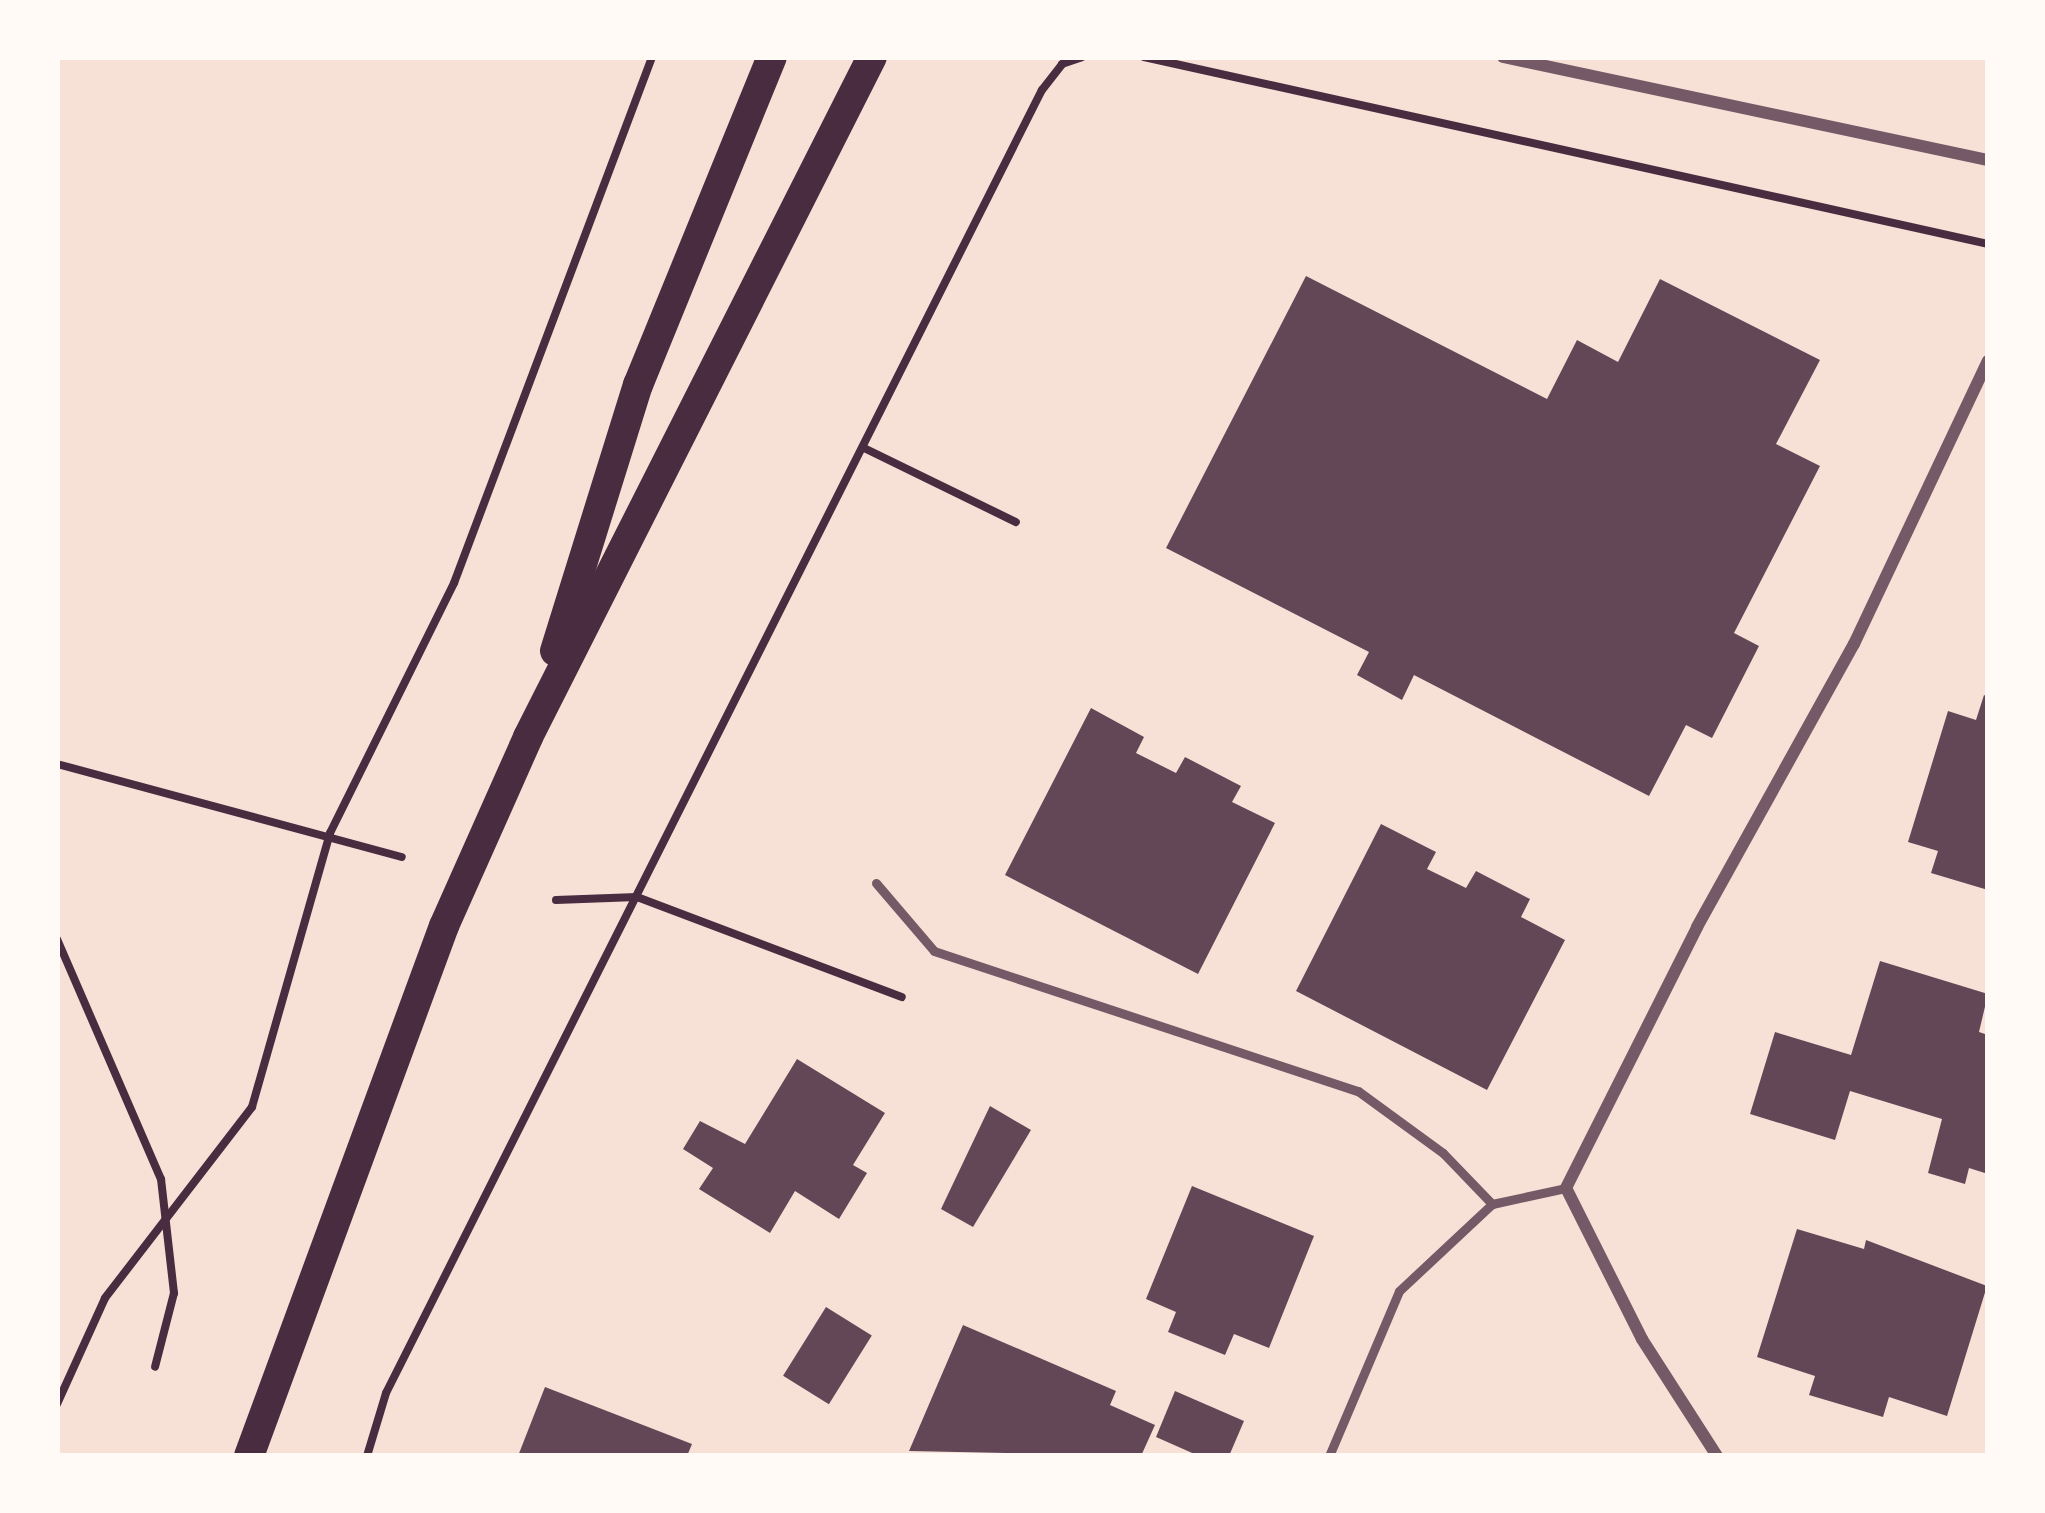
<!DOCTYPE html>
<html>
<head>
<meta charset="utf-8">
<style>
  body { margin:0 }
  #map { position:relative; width:2045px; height:1513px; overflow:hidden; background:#f7e1d7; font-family:Commissioner,sans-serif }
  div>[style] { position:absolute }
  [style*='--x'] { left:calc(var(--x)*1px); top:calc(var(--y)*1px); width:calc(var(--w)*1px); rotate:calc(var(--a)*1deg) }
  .building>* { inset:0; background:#644757; transform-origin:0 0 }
  .path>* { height:8px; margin:-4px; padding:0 4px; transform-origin:4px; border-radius:4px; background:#4a2c40 }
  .service>* { height:9px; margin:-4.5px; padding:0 4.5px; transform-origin:4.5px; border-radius:4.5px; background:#755966 }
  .minor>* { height:12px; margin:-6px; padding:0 6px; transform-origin:6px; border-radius:6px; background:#755966 }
  .primary>* { height:30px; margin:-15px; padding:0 15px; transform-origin:15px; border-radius:15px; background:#4a2c40 }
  span { translate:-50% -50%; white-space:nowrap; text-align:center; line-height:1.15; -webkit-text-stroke:10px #fffaf5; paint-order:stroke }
  .frame { position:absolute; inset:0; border:60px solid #fffaf5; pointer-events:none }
</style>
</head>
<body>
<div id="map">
  <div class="building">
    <div style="clip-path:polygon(1306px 276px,1547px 399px,1577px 340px,1618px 362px,1660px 279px,1820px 360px,1776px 444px,1820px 466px,1734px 633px,1759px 646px,1712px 738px,1686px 725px,1649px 796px,1414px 675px,1402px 700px,1357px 675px,1369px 652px,1166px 548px)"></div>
    <div style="clip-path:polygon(1984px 695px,1988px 697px,1988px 890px,1931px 873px,1938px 851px,1908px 842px,1948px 711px,1976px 720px)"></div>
    <div style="clip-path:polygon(1091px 708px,1144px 737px,1136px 753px,1176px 773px,1185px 757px,1241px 786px,1232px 802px,1275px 823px,1198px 974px,1005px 875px)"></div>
    <div style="clip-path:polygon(1381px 824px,1436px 852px,1427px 869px,1466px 888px,1476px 871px,1530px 899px,1521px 917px,1565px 940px,1487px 1090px,1296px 991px)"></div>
    <div style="clip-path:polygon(1880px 961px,1988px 994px,1979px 1032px,1988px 1035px,1988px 1174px,1969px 1168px,1965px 1184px,1928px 1173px,1942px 1119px,1850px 1091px,1835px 1140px,1750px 1114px,1775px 1032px,1851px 1055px)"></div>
    <div style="clip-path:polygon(797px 1059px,885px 1113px,853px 1165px,867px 1173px,839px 1219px,795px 1191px,770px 1233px,699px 1189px,713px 1168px,683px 1149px,700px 1121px,745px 1144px)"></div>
    <div style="clip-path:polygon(990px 1106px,1031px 1130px,973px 1227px,941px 1209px)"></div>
    <div style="clip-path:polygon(1192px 1186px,1314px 1236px,1269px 1348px,1234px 1334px,1225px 1355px,1168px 1332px,1176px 1312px,1146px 1299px)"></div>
    <div style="clip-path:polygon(1797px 1229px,1864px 1249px,1866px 1240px,1987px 1286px,1947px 1416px,1889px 1397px,1883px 1417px,1809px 1395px,1815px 1376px,1757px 1357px)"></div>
    <div style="left:826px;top:1307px;width:54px;height:81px;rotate:32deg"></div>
    <div style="clip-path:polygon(963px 1325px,1116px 1391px,1110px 1405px,1155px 1425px,1141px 1456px,909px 1451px)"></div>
    <div style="clip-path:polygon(545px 1387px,692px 1444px,687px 1456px,518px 1456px)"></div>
    <div style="clip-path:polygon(1175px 1391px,1244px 1421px,1229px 1456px,1199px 1456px,1156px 1437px)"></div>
  </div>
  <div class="path">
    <div style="--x:1144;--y:57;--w:864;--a:12.49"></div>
    <div style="--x:864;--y:448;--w:169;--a:26"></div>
    <div style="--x:57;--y:764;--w:357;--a:15.1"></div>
    <div style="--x:556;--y:900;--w:81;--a:-2.1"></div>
    <div style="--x:637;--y:897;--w:283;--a:20.7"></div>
    <div style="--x:57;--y:939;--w:262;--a:66.6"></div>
    <div style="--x:161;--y:1179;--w:115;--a:83.5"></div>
    <div style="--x:174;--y:1293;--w:76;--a:104.4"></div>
    <div style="--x:57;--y:1404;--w:116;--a:-65.6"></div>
    <div style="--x:105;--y:1298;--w:241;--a:-52.4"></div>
    <div style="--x:252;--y:1107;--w:285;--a:-74.1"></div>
    <div style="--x:330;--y:833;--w:279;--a:-63.6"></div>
    <div style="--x:454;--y:583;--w:562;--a:-69.37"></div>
    <div style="--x:367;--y:1456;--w:66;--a:-73.2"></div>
    <div style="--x:386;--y:1393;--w:1459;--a:-63.28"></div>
    <div style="--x:1042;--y:90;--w:33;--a:-52"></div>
    <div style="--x:1062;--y:64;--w:21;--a:-19"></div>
  </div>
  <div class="service">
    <div style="--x:876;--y:883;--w:89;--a:49.5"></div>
    <div style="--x:934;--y:951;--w:447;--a:18.3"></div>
    <div style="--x:1358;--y:1091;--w:105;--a:36.1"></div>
    <div style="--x:1443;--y:1153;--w:71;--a:46.1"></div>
    <div style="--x:1492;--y:1204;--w:76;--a:-12.2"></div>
    <div style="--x:1329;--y:1456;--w:179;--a:-67"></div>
    <div style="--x:1399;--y:1291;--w:127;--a:-43.1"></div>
  </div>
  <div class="minor">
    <div style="--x:1503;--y:57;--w:496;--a:12"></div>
    <div style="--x:1717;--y:1456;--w:139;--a:-122.7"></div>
    <div style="--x:1642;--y:1339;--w:169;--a:-116.7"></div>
    <div style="--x:1566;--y:1188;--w:292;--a:-63.3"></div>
    <div style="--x:1697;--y:927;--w:324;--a:-61"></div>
    <div style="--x:1854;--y:644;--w:313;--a:-64.7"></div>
  </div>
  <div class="primary">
    <div style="--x:555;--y:651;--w:279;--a:-72.7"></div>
    <div style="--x:638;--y:385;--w:354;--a:-67.8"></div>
    <div style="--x:249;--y:1456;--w:565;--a:-69.8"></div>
    <div style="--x:444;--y:926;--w:207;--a:-66"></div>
    <div style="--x:528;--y:737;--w:762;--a:-63.17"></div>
  </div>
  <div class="frame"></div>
</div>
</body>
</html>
